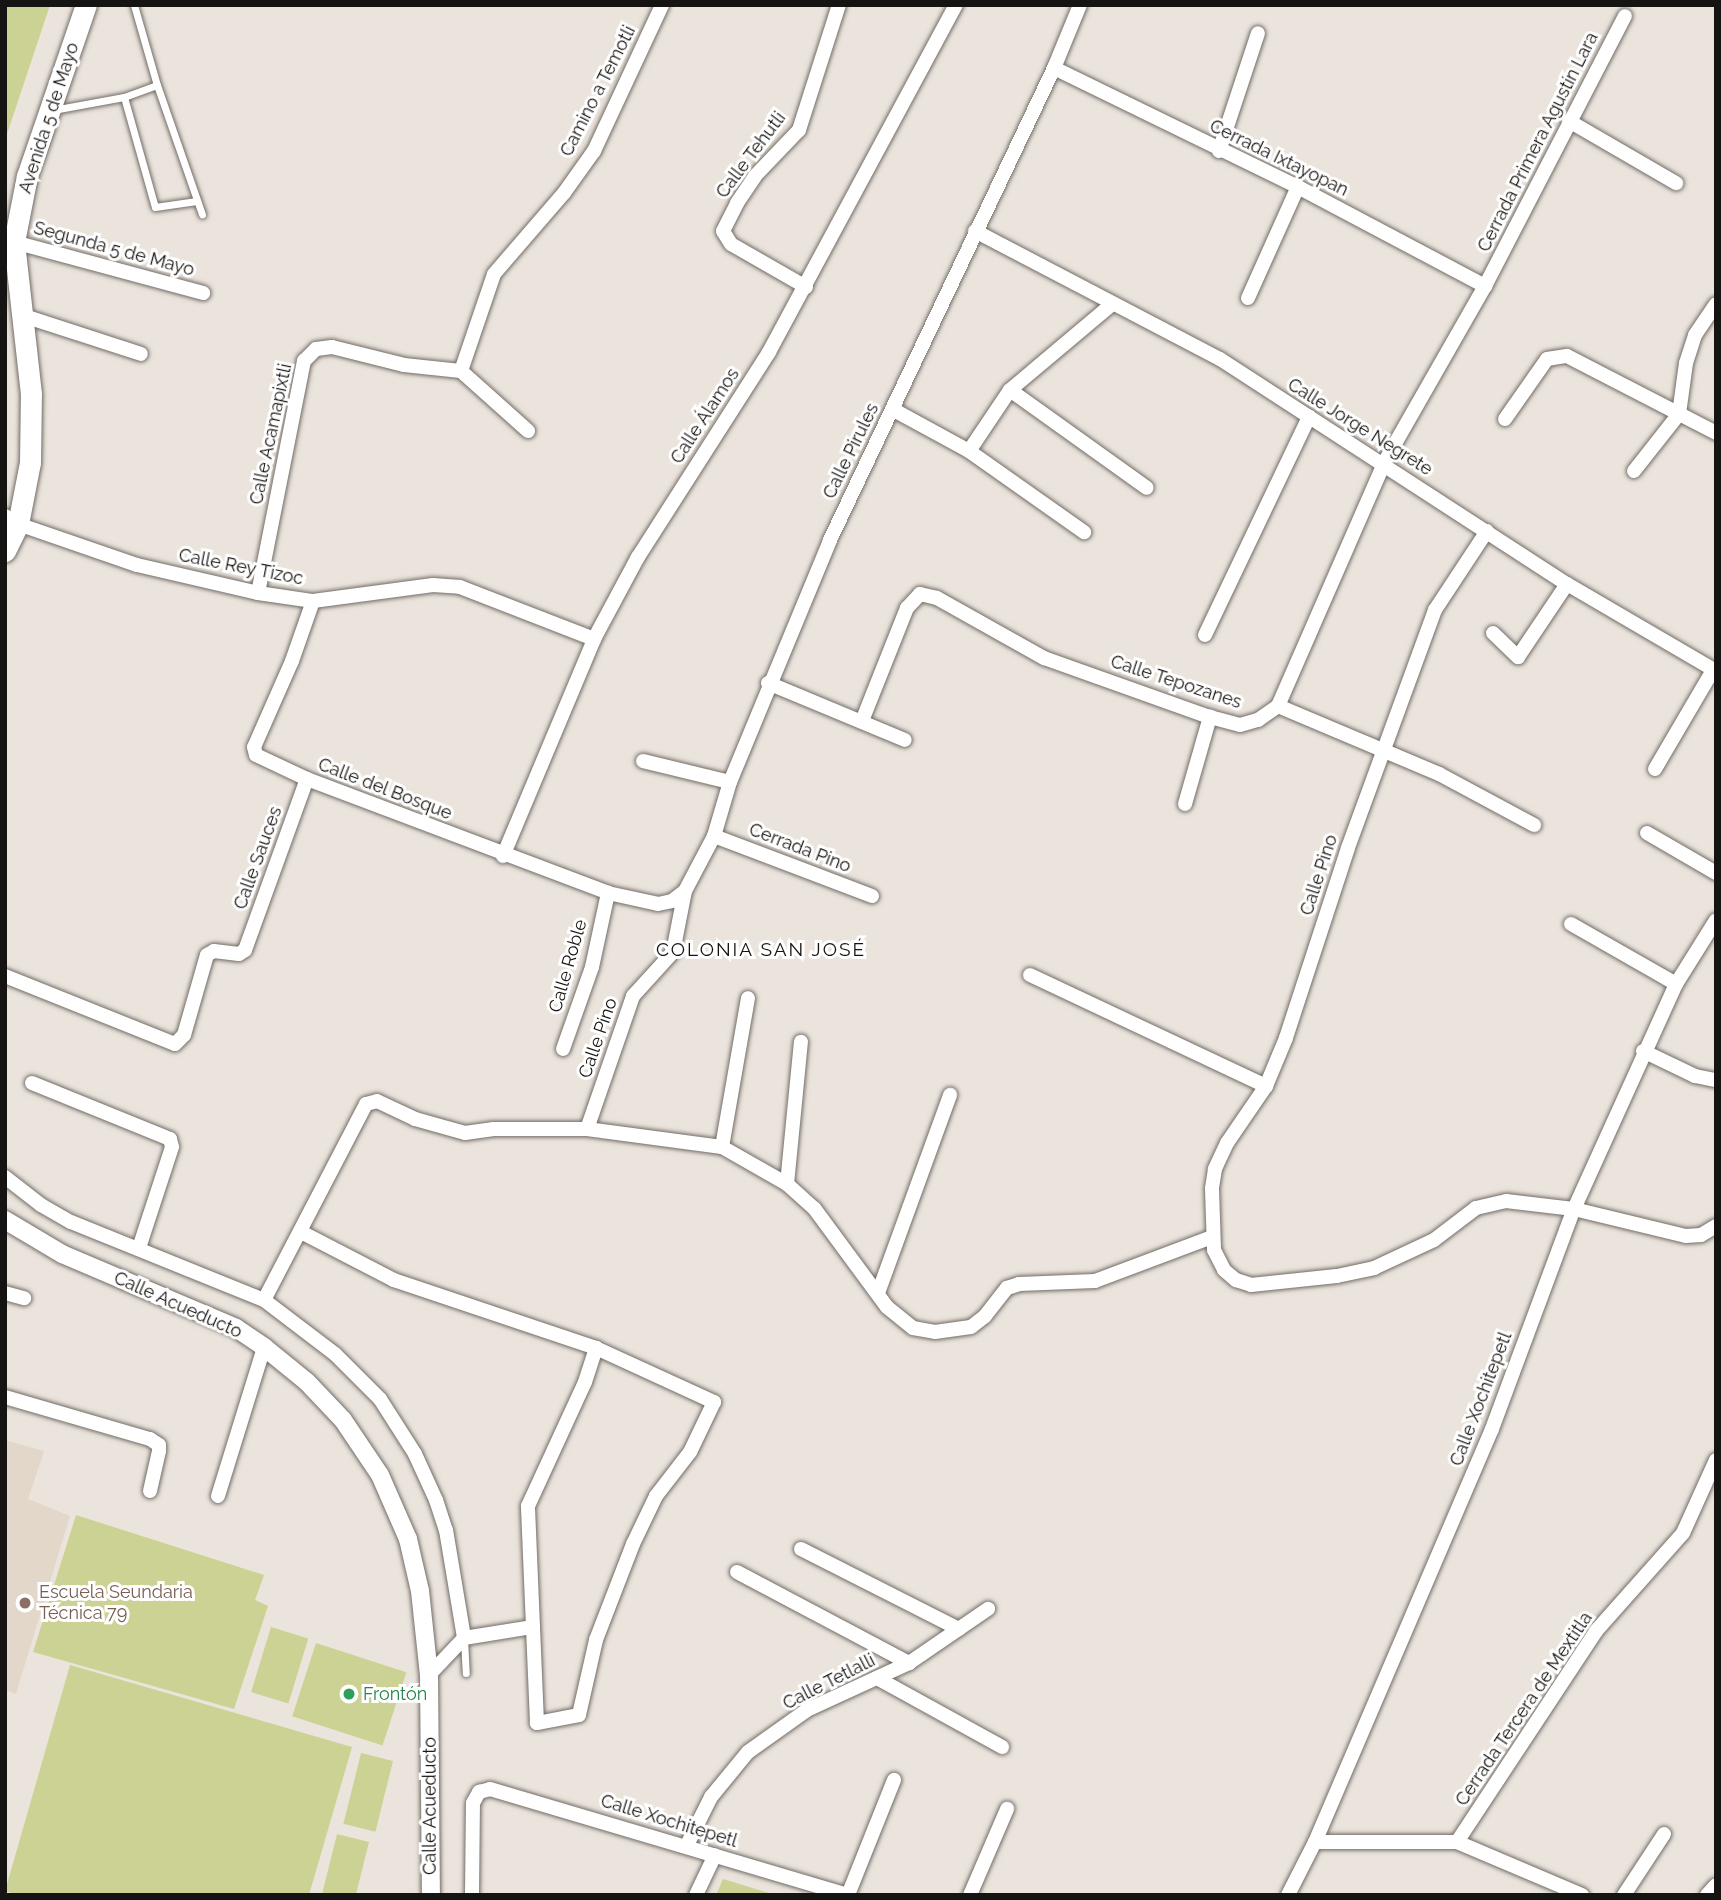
<!DOCTYPE html>
<html>
<head>
<meta charset="utf-8">
<style>
  body { margin:0 }
  #map { position:relative; width:1721px; height:1900px; overflow:hidden; background:#ebe4dd; font-family:Raleway,sans-serif }
  div>[style] { position:absolute }
  [style*='--x'] { left:calc(var(--x)*1px); top:calc(var(--y)*1px); width:calc(var(--w)*1px); rotate:calc(var(--a)*1deg) }
  .built>* { inset:0; background:#e3d7ca }
  .green>* { inset:0; background:#ccd294; transform-origin:0 0 }
  .roads { filter:drop-shadow(0 0 2px #726c66) drop-shadow(0 0 2px #726c66) }
  .service>* { height:7px; margin:-3.5px; padding:0 3.5px; transform-origin:3.5px; border-radius:3.5px; background:#fff }
  .minor>* { height:14px; margin:-7px; padding:0 7px; transform-origin:7px; border-radius:7px; background:#fff }
  .tertiary>* { height:18px; margin:-9px; padding:0 9px; transform-origin:9px; border-radius:9px; background:#fff }
  .secondary>* { height:21px; margin:-10.5px; padding:0 10.5px; transform-origin:10.5px; border-radius:10.5px; background:#fff }
  .dots>* { width:19px; height:19px; translate:-50% -50%; box-sizing:border-box; border:4px solid #fff; border-radius:50% }
  span { translate:-50% -50%; white-space:nowrap; text-align:center; line-height:1.15; -webkit-text-stroke:6px #fff; paint-order:stroke }
  .street-label { font-size:18px; color:#161412 }
  .education-label { font-size:18px; color:#785e54 }
  .left { translate:0 -50%; text-align:left }
  .leisure-label { font-size:18px; color:#27864d }
  .neighbourhood-label { font-size:19px; color:#161412; letter-spacing:2px }
  .frame { position:absolute; inset:0; border:7px solid #161412; pointer-events:none }
</style>
</head>
<body>
<div id="map">
  <div class="built">
    <div style="clip-path:polygon(5px 1440px,44px 1451px,28px 1499px,70px 1516px,16px 1694px,5px 1690px)"></div>
  </div>
  <div class="green">
    <div style="clip-path:polygon(5px 5px,50px 5px,5px 140px)"></div>
    <div style="clip-path:polygon(76px 1515px,264px 1575px,255px 1600px,268px 1606px,234px 1709px,33px 1652px)"></div>
    <div style="left:271px;top:1627px;width:39px;height:68px;rotate:17deg"></div>
    <div style="left:316px;top:1643px;width:95px;height:77px;rotate:18deg"></div>
    <div style="clip-path:polygon(70px 1665px,352px 1747px,309px 1895px,18px 1895px,5px 1891px)"></div>
    <div style="left:361px;top:1753px;width:33px;height:73px;rotate:14deg"></div>
    <div style="left:337px;top:1834px;width:33px;height:63px;rotate:14deg"></div>
    <div style="clip-path:polygon(723px 1879px,775px 1895px,716px 1895px)"></div>
  </div>
  <div class="roads">
    <div class="service">
      <div style="--x:134;--y:5;--w:83;--a:74"></div>
      <div style="--x:157;--y:85;--w:137;--a:70.8"></div>
      <div style="--x:124;--y:97;--w:114;--a:74.3"></div>
      <div style="--x:155;--y:207;--w:42;--a:-8.1"></div>
      <div style="--x:53;--y:110;--w:72;--a:-10.4"></div>
      <div style="--x:124;--y:97;--w:35;--a:-20"></div>
      <div style="--x:464;--y:1639;--w:34;--a:87"></div>
    </div>
    <div class="minor">
      <div style="--x:1054;--y:68;--w:271;--a:26"></div>
      <div style="--x:1298;--y:187;--w:212;--a:27.9"></div>
      <div style="--x:1569;--y:121;--w:124;--a:30.1"></div>
      <div style="--x:1219;--y:151;--w:124;--a:-71.7"></div>
      <div style="--x:975;--y:231;--w:276;--a:27.6"></div>
      <div style="--x:1220;--y:359;--w:414;--a:33"></div>
      <div style="--x:1567;--y:584;--w:173;--a:30.3"></div>
      <div style="--x:14;--y:242;--w:196;--a:15.1"></div>
      <div style="--x:806;--y:287;--w:86;--a:-150.2"></div>
      <div style="--x:731;--y:244;--w:15;--a:-122"></div>
      <div style="--x:723;--y:231;--w:31;--a:-63"></div>
      <div style="--x:737;--y:203;--w:32;--a:-56"></div>
      <div style="--x:755;--y:176;--w:64;--a:-46.3"></div>
      <div style="--x:799;--y:130;--w:131;--a:-72.3"></div>
      <div style="--x:1248;--y:298;--w:122;--a:-65.8"></div>
      <div style="--x:21;--y:315;--w:126;--a:18"></div>
      <div style="--x:461;--y:371;--w:102;--a:-71.2"></div>
      <div style="--x:494;--y:274;--w:107;--a:-49.2"></div>
      <div style="--x:564;--y:193;--w:52;--a:-54.5"></div>
      <div style="--x:594;--y:151;--w:161;--a:-65"></div>
      <div style="--x:461;--y:371;--w:90;--a:41.8"></div>
      <div style="--x:1010;--y:390;--w:168;--a:35.6"></div>
      <div style="--x:892;--y:409;--w:88;--a:28.6"></div>
      <div style="--x:969;--y:451;--w:141;--a:35.2"></div>
      <div style="--x:1679;--y:414;--w:51;--a:-82.2"></div>
      <div style="--x:1686;--y:363;--w:29;--a:-72"></div>
      <div style="--x:1695;--y:335;--w:37;--a:-56"></div>
      <div style="--x:1505;--y:419;--w:73;--a:-55"></div>
      <div style="--x:1547;--y:359;--w:20;--a:-9"></div>
      <div style="--x:1567;--y:356;--w:168;--a:27.3"></div>
      <div style="--x:969;--y:451;--w:73;--a:-56.1"></div>
      <div style="--x:1010;--y:390;--w:133;--a:-40.1"></div>
      <div style="--x:1634;--y:471;--w:73;--a:-51.7"></div>
      <div style="--x:5;--y:516;--w:15;--a:32"></div>
      <div style="--x:18;--y:524;--w:126;--a:19"></div>
      <div style="--x:137;--y:565;--w:124;--a:13"></div>
      <div style="--x:258;--y:593;--w:56;--a:8.3"></div>
      <div style="--x:313;--y:601;--w:121;--a:-7.6"></div>
      <div style="--x:433;--y:585;--w:27;--a:4"></div>
      <div style="--x:460;--y:587;--w:144;--a:21.2"></div>
      <div style="--x:1487;--y:531;--w:95;--a:123.4"></div>
      <div style="--x:1435;--y:610;--w:253;--a:110.1"></div>
      <div style="--x:1348;--y:848;--w:200;--a:108.1"></div>
      <div style="--x:1286;--y:1038;--w:52;--a:112.6"></div>
      <div style="--x:1266;--y:1086;--w:69;--a:124.4"></div>
      <div style="--x:1227;--y:1143;--w:29;--a:115"></div>
      <div style="--x:1215;--y:1169;--w:20;--a:99"></div>
      <div style="--x:1212;--y:1189;--w:61;--a:88.1"></div>
      <div style="--x:1214;--y:1250;--w:22;--a:63"></div>
      <div style="--x:1224;--y:1270;--w:16;--a:40"></div>
      <div style="--x:1236;--y:1280;--w:16;--a:18"></div>
      <div style="--x:1251;--y:1285;--w:86;--a:-6"></div>
      <div style="--x:1337;--y:1276;--w:38;--a:-12"></div>
      <div style="--x:1374;--y:1268;--w:66;--a:-25"></div>
      <div style="--x:1434;--y:1240;--w:53;--a:-37.3"></div>
      <div style="--x:1476;--y:1208;--w:31;--a:-13"></div>
      <div style="--x:1506;--y:1201;--w:68;--a:6.7"></div>
      <div style="--x:1574;--y:1209;--w:115;--a:13.6"></div>
      <div style="--x:1686;--y:1236;--w:15;--a:-4"></div>
      <div style="--x:1701;--y:1235;--w:17;--a:-31"></div>
      <div style="--x:258;--y:593;--w:237;--a:-78.8"></div>
      <div style="--x:304;--y:361;--w:17;--a:-45"></div>
      <div style="--x:316;--y:349;--w:16;--a:-7"></div>
      <div style="--x:332;--y:347;--w:74;--a:14"></div>
      <div style="--x:404;--y:365;--w:57;--a:6"></div>
      <div style="--x:313;--y:601;--w:64;--a:109.3"></div>
      <div style="--x:292;--y:661;--w:94;--a:113.8"></div>
      <div style="--x:254;--y:747;--w:8;--a:76"></div>
      <div style="--x:256;--y:755;--w:56;--a:25.2"></div>
      <div style="--x:307;--y:779;--w:322;--a:20.7"></div>
      <div style="--x:608;--y:893;--w:51;--a:12.4"></div>
      <div style="--x:658;--y:904;--w:14;--a:-12"></div>
      <div style="--x:672;--y:901;--w:16;--a:-38"></div>
      <div style="--x:685;--y:891;--w:62;--a:-62.2"></div>
      <div style="--x:714;--y:836;--w:56;--a:-73.5"></div>
      <div style="--x:730;--y:782;--w:262;--a:-67.5"></div>
      <div style="--x:830;--y:540;--w:522;--a:-64.61"></div>
      <div style="--x:1054;--y:68;--w:68;--a:-67.6"></div>
      <div style="--x:1493;--y:633;--w:35;--a:44"></div>
      <div style="--x:1518;--y:657;--w:88;--a:-56.1"></div>
      <div style="--x:1205;--y:635;--w:242;--a:-64.5"></div>
      <div style="--x:768;--y:683;--w:148;--a:22.6"></div>
      <div style="--x:1278;--y:706;--w:265;--a:-66.4"></div>
      <div style="--x:1384;--y:463;--w:204;--a:-60.3"></div>
      <div style="--x:1485;--y:286;--w:304;--a:-62.6"></div>
      <div style="--x:1278;--y:706;--w:175;--a:22.9"></div>
      <div style="--x:1439;--y:774;--w:108;--a:28.2"></div>
      <div style="--x:862;--y:721;--w:122;--a:-68.3"></div>
      <div style="--x:907;--y:608;--w:19;--a:-47"></div>
      <div style="--x:920;--y:594;--w:17;--a:13"></div>
      <div style="--x:937;--y:598;--w:123;--a:29.3"></div>
      <div style="--x:1044;--y:658;--w:176;--a:19.6"></div>
      <div style="--x:1210;--y:717;--w:31;--a:15"></div>
      <div style="--x:1240;--y:725;--w:19;--a:-16"></div>
      <div style="--x:1258;--y:720;--w:24;--a:-35"></div>
      <div style="--x:643;--y:761;--w:89;--a:13.6"></div>
      <div style="--x:1655;--y:769;--w:115;--a:-59.6"></div>
      <div style="--x:1185;--y:804;--w:91;--a:-74"></div>
      <div style="--x:1647;--y:833;--w:80;--a:30.1"></div>
      <div style="--x:714;--y:836;--w:169;--a:20.8"></div>
      <div style="--x:503;--y:856;--w:235;--a:-67.2"></div>
      <div style="--x:594;--y:639;--w:93;--a:-61.8"></div>
      <div style="--x:638;--y:557;--w:243;--a:-57.4"></div>
      <div style="--x:769;--y:352;--w:394;--a:-61.7"></div>
      <div style="--x:1571;--y:924;--w:121;--a:29.7"></div>
      <div style="--x:1030;--y:975;--w:261;--a:25.2"></div>
      <div style="--x:5;--y:976;--w:183;--a:21.8"></div>
      <div style="--x:175;--y:1044;--w:13;--a:-45"></div>
      <div style="--x:184;--y:1035;--w:83;--a:-74"></div>
      <div style="--x:207;--y:955;--w:8;--a:-30"></div>
      <div style="--x:214;--y:951;--w:25;--a:7"></div>
      <div style="--x:239;--y:954;--w:7;--a:-34"></div>
      <div style="--x:245;--y:950;--w:182;--a:-70.1"></div>
      <div style="--x:563;--y:1049;--w:87;--a:-70.5"></div>
      <div style="--x:592;--y:967;--w:76;--a:-77.8"></div>
      <div style="--x:1643;--y:1051;--w:58;--a:25.7"></div>
      <div style="--x:1695;--y:1076;--w:21;--a:11"></div>
      <div style="--x:32;--y:1083;--w:149;--a:22.1"></div>
      <div style="--x:170;--y:1139;--w:8;--a:76"></div>
      <div style="--x:172;--y:1147;--w:106;--a:108.1"></div>
      <div style="--x:587;--y:1129;--w:141;--a:-70.9"></div>
      <div style="--x:633;--y:996;--w:59;--a:-47.7"></div>
      <div style="--x:673;--y:952;--w:62;--a:-78.9"></div>
      <div style="--x:722;--y:1147;--w:151;--a:-80.1"></div>
      <div style="--x:5;--y:1177;--w:46;--a:37.9"></div>
      <div style="--x:41;--y:1205;--w:34;--a:30"></div>
      <div style="--x:71;--y:1222;--w:208;--a:22"></div>
      <div style="--x:264;--y:1300;--w:89;--a:37.3"></div>
      <div style="--x:335;--y:1354;--w:64;--a:45"></div>
      <div style="--x:380;--y:1399;--w:65;--a:57.5"></div>
      <div style="--x:415;--y:1454;--w:51;--a:65.5"></div>
      <div style="--x:436;--y:1500;--w:32;--a:72"></div>
      <div style="--x:446;--y:1530;--w:109;--a:80.5"></div>
      <div style="--x:787;--y:1184;--w:143;--a:-84.4"></div>
      <div style="--x:301;--y:1232;--w:105;--a:27.3"></div>
      <div style="--x:394;--y:1280;--w:213;--a:18.6"></div>
      <div style="--x:596;--y:1348;--w:130;--a:24.6"></div>
      <div style="--x:714;--y:1402;--w:55;--a:115.6"></div>
      <div style="--x:690;--y:1452;--w:56;--a:127.7"></div>
      <div style="--x:656;--y:1496;--w:53;--a:115.6"></div>
      <div style="--x:633;--y:1544;--w:103;--a:111.1"></div>
      <div style="--x:596;--y:1640;--w:77;--a:102.8"></div>
      <div style="--x:579;--y:1715;--w:43;--a:169.2"></div>
      <div style="--x:537;--y:1723;--w:96;--a:-92.4"></div>
      <div style="--x:5;--y:1293;--w:20;--a:15"></div>
      <div style="--x:878;--y:1293;--w:211;--a:-70"></div>
      <div style="--x:264;--y:1300;--w:221;--a:-62.5"></div>
      <div style="--x:366;--y:1104;--w:11;--a:-15"></div>
      <div style="--x:377;--y:1101;--w:42;--a:25.3"></div>
      <div style="--x:415;--y:1119;--w:52;--a:15.6"></div>
      <div style="--x:465;--y:1133;--w:29;--a:-8"></div>
      <div style="--x:494;--y:1129;--w:93;--a:0"></div>
      <div style="--x:587;--y:1129;--w:136;--a:7.6"></div>
      <div style="--x:722;--y:1147;--w:75;--a:29.6"></div>
      <div style="--x:787;--y:1184;--w:36;--a:42"></div>
      <div style="--x:814;--y:1208;--w:123;--a:53.6"></div>
      <div style="--x:887;--y:1307;--w:33;--a:39"></div>
      <div style="--x:913;--y:1328;--w:22;--a:10"></div>
      <div style="--x:935;--y:1332;--w:36;--a:-8"></div>
      <div style="--x:971;--y:1327;--w:18;--a:-38"></div>
      <div style="--x:985;--y:1316;--w:36;--a:-52"></div>
      <div style="--x:1007;--y:1288;--w:13;--a:-18"></div>
      <div style="--x:1019;--y:1284;--w:76;--a:-2.3"></div>
      <div style="--x:1095;--y:1281;--w:125;--a:-20.6"></div>
      <div style="--x:5;--y:1397;--w:151;--a:16.2"></div>
      <div style="--x:150;--y:1439;--w:11;--a:34"></div>
      <div style="--x:159;--y:1445;--w:6;--a:90"></div>
      <div style="--x:159;--y:1451;--w:41;--a:102.7"></div>
      <div style="--x:218;--y:1496;--w:156;--a:-72.8"></div>
      <div style="--x:801;--y:1549;--w:177;--a:26.9"></div>
      <div style="--x:737;--y:1572;--w:195;--a:27.9"></div>
      <div style="--x:464;--y:1638;--w:70;--a:-9.1"></div>
      <div style="--x:533;--y:1627;--w:121;--a:-92.4"></div>
      <div style="--x:528;--y:1506;--w:136;--a:-65.3"></div>
      <div style="--x:585;--y:1382;--w:36;--a:-72"></div>
      <div style="--x:429;--y:1675;--w:51;--a:-46.6"></div>
      <div style="--x:877;--y:1678;--w:143;--a:28.9"></div>
      <div style="--x:1315;--y:1842;--w:142;--a:0"></div>
      <div style="--x:1457;--y:1842;--w:136;--a:23"></div>
      <div style="--x:1457;--y:1842;--w:253;--a:-56.6"></div>
      <div style="--x:1596;--y:1631;--w:131;--a:-48.4"></div>
      <div style="--x:1683;--y:1533;--w:80;--a:-65.7"></div>
      <div style="--x:687;--y:1845;--w:54;--a:-63.4"></div>
      <div style="--x:711;--y:1797;--w:58;--a:-50.6"></div>
      <div style="--x:748;--y:1752;--w:72;--a:-35.4"></div>
      <div style="--x:807;--y:1710;--w:112;--a:-24.7"></div>
      <div style="--x:909;--y:1663;--w:96;--a:-34.4"></div>
      <div style="--x:472;--y:1895;--w:92;--a:-89.4"></div>
      <div style="--x:473;--y:1803;--w:13;--a:-61"></div>
      <div style="--x:479;--y:1792;--w:11;--a:-15"></div>
      <div style="--x:490;--y:1789;--w:373;--a:16.5"></div>
      <div style="--x:696;--y:1895;--w:44;--a:-64.6"></div>
      <div style="--x:848;--y:1895;--w:124;--a:-68.2"></div>
      <div style="--x:970;--y:1895;--w:94;--a:-66.7"></div>
      <div style="--x:1288;--y:1895;--w:59;--a:-63"></div>
      <div style="--x:1315;--y:1842;--w:449;--a:-66.8"></div>
      <div style="--x:1492;--y:1429;--w:235;--a:-69.6"></div>
      <div style="--x:1574;--y:1209;--w:247;--a:-65.6"></div>
      <div style="--x:1676;--y:984;--w:75;--a:-58"></div>
      <div style="--x:1624;--y:1895;--w:73;--a:-56.7"></div>
      <div style="--x:1707;--y:1895;--w:13;--a:-48"></div>
    </div>
    <div class="tertiary">
      <div style="--x:5;--y:1220;--w:66;--a:30.8"></div>
      <div style="--x:62;--y:1254;--w:189;--a:23"></div>
      <div style="--x:236;--y:1328;--w:34;--a:34"></div>
      <div style="--x:264;--y:1347;--w:55;--a:39.1"></div>
      <div style="--x:307;--y:1382;--w:52;--a:46.5"></div>
      <div style="--x:343;--y:1420;--w:66;--a:56.1"></div>
      <div style="--x:380;--y:1475;--w:70;--a:66.4"></div>
      <div style="--x:408;--y:1539;--w:53;--a:77"></div>
      <div style="--x:420;--y:1591;--w:84;--a:83.9"></div>
      <div style="--x:429;--y:1675;--w:220;--a:89.5"></div>
    </div>
    <div class="secondary">
      <div style="--x:5;--y:551;--w:30;--a:-64"></div>
      <div style="--x:18;--y:524;--w:63;--a:-79"></div>
      <div style="--x:30;--y:462;--w:68;--a:-89.2"></div>
      <div style="--x:31;--y:394;--w:153;--a:-96.4"></div>
      <div style="--x:14;--y:242;--w:67;--a:-78.9"></div>
      <div style="--x:27;--y:176;--w:181;--a:-71"></div>
    </div>
  </div>
  <div class="dots">
    <div style="left:25px;top:1603px;background:#8d6e63"></div>
    <div style="left:349px;top:1694px;background:#2e9e5b"></div>
  </div>
  <div class="street-label">
    <span style="left:598px;top:91px;rotate:-63deg">Camino a Temotli</span>
    <span style="left:49px;top:118px;rotate:-72deg">Avenida 5 de Mayo</span>
    <span style="left:1538px;top:142px;rotate:-63deg">Cerrada Primera Agustín Lara</span>
    <span style="left:751px;top:155px;rotate:-53deg">Calle Tehutli</span>
    <span style="left:1279px;top:158px;rotate:26deg">Cerrada Ixtayopan</span>
    <span style="left:114px;top:249px;rotate:15deg">Segunda 5 de Mayo</span>
    <span style="left:705px;top:416px;rotate:-57deg">Calle Álamos</span>
    <span style="left:1360px;top:427px;rotate:32deg">Calle Jorge Negrete</span>
    <span style="left:271px;top:434px;rotate:-78deg">Calle Acamapixtli</span>
    <span style="left:851px;top:451px;rotate:-64deg">Calle Pirules</span>
    <span style="left:241px;top:567px;rotate:11deg">Calle Rey Tizoc</span>
    <span style="left:1176px;top:682px;rotate:18deg">Calle Tepozanes</span>
    <span style="left:385px;top:789px;rotate:21deg">Calle del Bosque</span>
    <span style="left:800px;top:848px;rotate:21deg">Cerrada Pino</span>
    <span style="left:258px;top:858px;rotate:-70deg">Calle Sauces</span>
    <span style="left:1319px;top:875px;rotate:-72deg">Calle Pino</span>
    <span style="left:568px;top:966px;rotate:-74deg">Calle Roble</span>
    <span style="left:598px;top:1038px;rotate:-71deg">Calle Pino</span>
    <span style="left:178px;top:1305px;rotate:24deg">Calle Acueducto</span>
    <span style="left:1481px;top:1399px;rotate:-69deg">Calle Xochitepetl</span>
    <span style="left:829px;top:1682px;rotate:-27deg">Calle Tetlalli</span>
    <span style="left:1524px;top:1709px;rotate:-56deg">Cerrada Tercera de Mextitla</span>
    <span style="left:430px;top:1806px;rotate:-90deg">Calle Acueducto</span>
    <span style="left:669px;top:1821px;rotate:17deg">Calle Xochitepetl</span>
  </div>
  <div class="education-label">
    <span class="left" style="left:39px;top:1603px">Escuela Seundaria<br>Técnica 79</span>
  </div>
  <div class="leisure-label">
    <span class="left" style="left:363px;top:1694px">Frontón</span>
  </div>
  <div class="neighbourhood-label">
    <span style="left:761px;top:950px">COLONIA SAN JOSÉ</span>
  </div>
  <div class="frame"></div>
</div>
</body>
</html>
